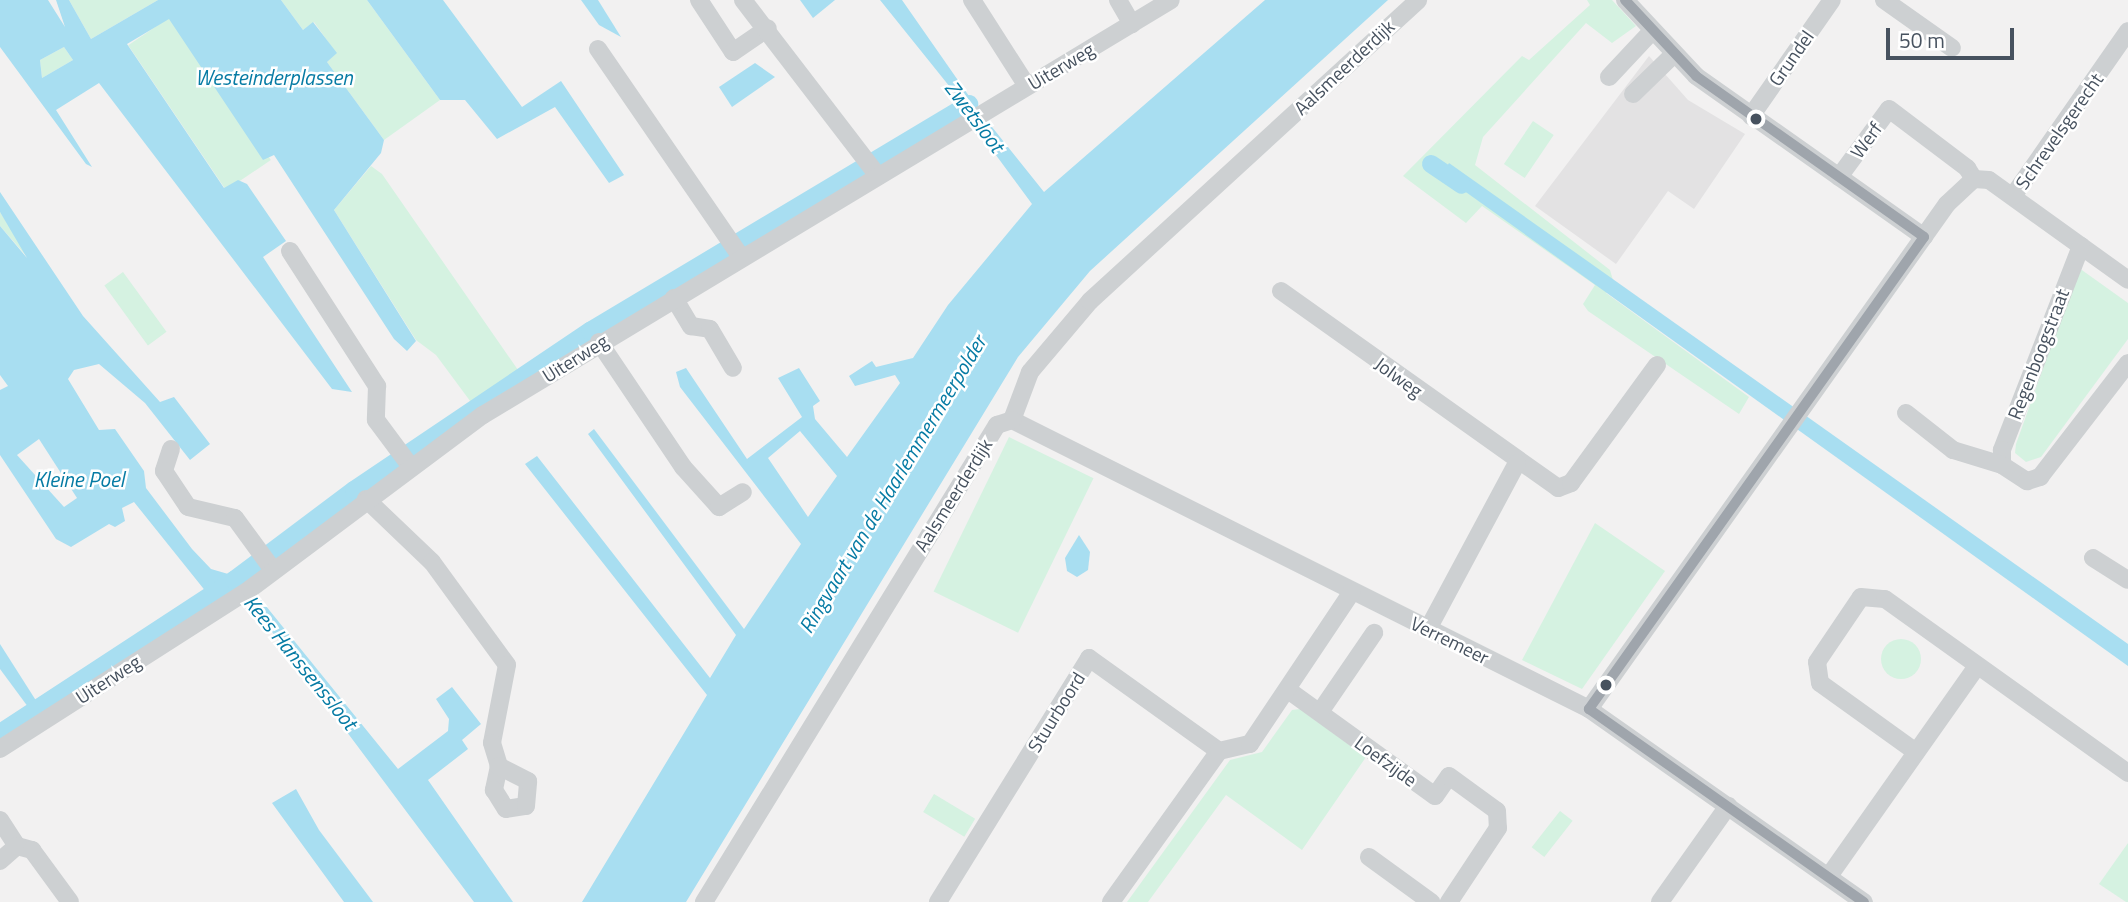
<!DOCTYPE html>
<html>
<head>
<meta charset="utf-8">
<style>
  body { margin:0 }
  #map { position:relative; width:2128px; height:902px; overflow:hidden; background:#f2f1f1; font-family:"Titillium Web",sans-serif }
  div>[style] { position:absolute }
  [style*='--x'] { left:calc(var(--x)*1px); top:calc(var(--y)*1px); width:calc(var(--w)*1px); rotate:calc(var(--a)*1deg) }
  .education>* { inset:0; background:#e3e2e3 }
  .green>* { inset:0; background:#d5f2e1; transform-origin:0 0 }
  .round { border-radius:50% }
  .water>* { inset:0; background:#a8def1 }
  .pier>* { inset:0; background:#f2f1f1 }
  .canal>* { height:18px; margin:-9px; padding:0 9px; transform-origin:9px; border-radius:9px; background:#a8def1 }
  .minor>* { height:18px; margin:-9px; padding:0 9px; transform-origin:9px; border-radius:9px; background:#cdd0d2 }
  .bus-1>* { height:10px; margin:-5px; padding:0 5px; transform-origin:5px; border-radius:5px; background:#9fa5ac }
  .dots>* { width:19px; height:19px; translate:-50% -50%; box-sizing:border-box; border:4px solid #fff; border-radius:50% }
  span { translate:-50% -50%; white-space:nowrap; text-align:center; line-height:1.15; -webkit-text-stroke:5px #fff; paint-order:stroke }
  .street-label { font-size:19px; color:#47525f }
  .water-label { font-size:21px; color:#067ba4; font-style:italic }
  .scale { position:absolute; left:1886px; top:28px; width:128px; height:32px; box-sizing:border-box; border:4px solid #47525f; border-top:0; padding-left:9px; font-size:21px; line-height:24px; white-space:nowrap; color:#47525f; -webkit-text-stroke:5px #fff; paint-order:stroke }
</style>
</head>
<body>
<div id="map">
  <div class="education">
    <div style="clip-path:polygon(1649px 56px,1688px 100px,1745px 134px,1694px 209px,1668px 191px,1616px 264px,1535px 206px)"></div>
  </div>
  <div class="green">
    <div style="clip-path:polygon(69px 0,158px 0,91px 39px)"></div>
    <div style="clip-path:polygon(281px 0,367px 0,440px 100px,384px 140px,327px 62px,336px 53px,314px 22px,303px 30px)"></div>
    <div style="clip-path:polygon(1587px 0,1612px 0,1636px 26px,1612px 43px,1586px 23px,1483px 137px,1475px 165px,1610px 270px,1613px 280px,1606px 293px,1749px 397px,1739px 414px,1588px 311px,1583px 304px,1595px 285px,1482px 206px,1466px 223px,1403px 176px,1522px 56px,1529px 60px,1590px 5px)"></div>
    <div style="left:173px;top:15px;width:175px;height:54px;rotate:56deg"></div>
    <div style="clip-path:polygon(64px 47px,73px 60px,42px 78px,40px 60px)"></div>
    <div style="left:1533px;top:121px;width:25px;height:52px;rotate:34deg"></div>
    <div style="clip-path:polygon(371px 166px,382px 174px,527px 383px,479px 413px,436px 355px,416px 340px,334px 210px)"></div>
    <div style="clip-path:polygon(0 212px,26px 251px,28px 258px,0 226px)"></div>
    <div style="clip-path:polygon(2079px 268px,2128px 303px,2128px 339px,2041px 457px,2026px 462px,2015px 453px,2016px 444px)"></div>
    <div style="left:123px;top:272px;width:74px;height:23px;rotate:54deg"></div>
    <div style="left:1009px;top:437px;width:94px;height:172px;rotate:26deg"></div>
    <div style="clip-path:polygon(1595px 523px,1665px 571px,1582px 689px,1522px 660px)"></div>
    <div class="round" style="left:1881px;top:639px;width:40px;height:40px"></div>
    <div style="clip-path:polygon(1300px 709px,1366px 757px,1302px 850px,1226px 795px,1148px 902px,1127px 902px,1230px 760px,1262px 752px,1292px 710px)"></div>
    <div style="left:934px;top:794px;width:48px;height:21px;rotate:31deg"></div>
    <div style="left:1560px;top:811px;width:16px;height:46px;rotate:38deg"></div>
    <div style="clip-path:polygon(2128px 843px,2128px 902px,2126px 902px,2099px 884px)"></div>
  </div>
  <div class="water">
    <div style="clip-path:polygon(evenodd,0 0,48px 0,65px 27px,56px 0,69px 0,91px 39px,158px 0,281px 0,303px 30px,313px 22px,337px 53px,327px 62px,384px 140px,381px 153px,334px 210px,416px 341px,407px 351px,394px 339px,274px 155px,263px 160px,169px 19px,127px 44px,224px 188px,238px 180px,247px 184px,286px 241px,263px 257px,352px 392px,332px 389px,99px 83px,56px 110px,92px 167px,86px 164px,0 47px,0 0,64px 47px,73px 60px,42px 78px,40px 60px,64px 47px)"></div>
    <div style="clip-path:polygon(367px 0,443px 0,522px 107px,561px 81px,624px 175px,609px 183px,555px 107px,497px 139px,465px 100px,440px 100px)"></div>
    <div style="clip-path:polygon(581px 0,598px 0,621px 37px,599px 25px)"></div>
    <div style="clip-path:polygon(800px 0,835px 0,813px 18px)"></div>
    <div style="clip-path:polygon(880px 0,902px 0,978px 109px,965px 117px,958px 97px)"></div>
    <div style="clip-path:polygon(evenodd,1265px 0,1388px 0,1090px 271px,1018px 357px,686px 902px,582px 902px,707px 695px,525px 464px,537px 456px,710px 678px,736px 635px,588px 434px,594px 429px,744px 629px,801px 544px,680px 387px,676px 372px,686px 368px,747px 459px,802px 417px,778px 378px,799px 368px,820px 401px,813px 406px,815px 419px,847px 457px,900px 383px,895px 375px,855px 386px,849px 376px,872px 361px,876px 367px,913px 358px,948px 305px,1032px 204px,976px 128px,988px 122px,1044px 192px,1265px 0,800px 431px,837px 476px,808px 517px,768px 458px,800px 431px)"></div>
    <div style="clip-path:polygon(755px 63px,775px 77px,732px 107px,719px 87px)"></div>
    <div style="clip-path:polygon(1449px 163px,2128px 644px,2128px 666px,1442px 175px)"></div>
    <div style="clip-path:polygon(0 192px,83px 316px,160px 402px,174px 397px,210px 444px,190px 460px,145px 403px,99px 364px,74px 370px,68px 379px,99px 430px,115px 429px,144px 471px,146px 488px,192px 549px,211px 569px,242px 578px,231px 588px,211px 598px,134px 502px,122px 508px,125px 521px,115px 527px,109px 524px,71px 547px,56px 539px,0 455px,0 390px,8px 386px,0 375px,0 226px,27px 258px,0 212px)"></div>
    <div style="clip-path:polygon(1079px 535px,1090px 552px,1088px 570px,1077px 577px,1067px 571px,1065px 558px)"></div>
    <div style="clip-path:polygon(257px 595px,398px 769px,448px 731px,449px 719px,436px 699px,452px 687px,481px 724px,462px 740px,468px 749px,428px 780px,513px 902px,474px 902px,249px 601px)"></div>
    <div style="clip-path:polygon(0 644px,42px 710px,34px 715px,0 669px)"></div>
    <div style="clip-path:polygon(296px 789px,319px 830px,373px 902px,344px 902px,272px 803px)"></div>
  </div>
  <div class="pier">
    <div style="clip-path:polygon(39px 439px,77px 498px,64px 507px,17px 455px)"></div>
  </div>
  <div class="canal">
    <div style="--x:1431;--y:164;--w:37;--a:34"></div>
    <div style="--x:0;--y:733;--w:280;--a:-33.2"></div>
    <div style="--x:234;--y:580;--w:150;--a:-36.9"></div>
    <div style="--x:354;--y:490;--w:285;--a:-34"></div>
    <div style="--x:590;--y:331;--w:442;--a:-30.9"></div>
  </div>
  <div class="minor">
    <div style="--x:699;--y:0;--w:62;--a:56.8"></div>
    <div style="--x:733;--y:52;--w:42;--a:-34.4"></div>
    <div style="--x:743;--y:0;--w:222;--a:52.5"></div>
    <div style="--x:972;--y:0;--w:102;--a:57.4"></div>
    <div style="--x:1118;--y:0;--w:28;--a:60"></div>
    <div style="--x:1625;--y:0;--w:104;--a:46.9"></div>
    <div style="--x:1696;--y:76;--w:279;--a:35.2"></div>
    <div style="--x:1884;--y:0;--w:83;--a:35.2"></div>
    <div style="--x:598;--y:49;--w:252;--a:55.5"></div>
    <div style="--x:1609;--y:77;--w:63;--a:-46.9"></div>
    <div style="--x:1633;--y:94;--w:57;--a:-44.3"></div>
    <div style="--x:1751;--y:116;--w:141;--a:-55.1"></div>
    <div style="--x:1839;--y:177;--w:84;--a:-53.7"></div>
    <div style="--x:1889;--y:109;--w:98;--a:37.1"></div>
    <div style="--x:1967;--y:168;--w:13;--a:58"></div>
    <div style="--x:1974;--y:179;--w:15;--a:4"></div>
    <div style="--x:1989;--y:180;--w:171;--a:35.7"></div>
    <div style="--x:2013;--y:196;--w:201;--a:-55.1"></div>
    <div style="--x:2081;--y:246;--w:219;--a:111.2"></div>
    <div style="--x:2002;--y:450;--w:15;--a:90"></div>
    <div style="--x:2002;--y:465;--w:30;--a:33"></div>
    <div style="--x:2027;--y:481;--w:14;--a:-17"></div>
    <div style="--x:2040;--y:477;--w:144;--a:-52.3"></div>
    <div style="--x:290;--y:251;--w:161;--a:57.2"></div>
    <div style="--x:377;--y:386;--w:34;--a:92"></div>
    <div style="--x:376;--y:420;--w:59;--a:53.3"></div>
    <div style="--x:1281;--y:291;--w:340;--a:35.4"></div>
    <div style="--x:1558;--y:488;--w:14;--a:-21"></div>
    <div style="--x:1571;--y:483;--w:146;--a:-53.9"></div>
    <div style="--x:674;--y:298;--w:33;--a:59"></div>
    <div style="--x:691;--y:326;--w:19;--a:9"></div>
    <div style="--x:710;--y:329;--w:45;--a:59.5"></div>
    <div style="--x:599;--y:342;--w:151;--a:56.1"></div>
    <div style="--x:683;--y:467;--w:54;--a:48"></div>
    <div style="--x:719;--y:507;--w:28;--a:-32"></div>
    <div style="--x:1906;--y:413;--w:60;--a:38.2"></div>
    <div style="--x:1953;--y:450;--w:51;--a:17"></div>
    <div style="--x:1012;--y:420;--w:645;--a:26.6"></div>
    <div style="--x:1589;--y:709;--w:336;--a:35.1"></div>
    <div style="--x:1012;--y:420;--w:51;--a:-69.4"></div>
    <div style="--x:1030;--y:372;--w:93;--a:-49.8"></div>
    <div style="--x:1090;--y:301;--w:445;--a:-42.5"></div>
    <div style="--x:171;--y:449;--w:23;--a:108"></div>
    <div style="--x:164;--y:471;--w:43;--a:56.3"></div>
    <div style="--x:188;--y:507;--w:48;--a:13.2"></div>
    <div style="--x:235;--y:518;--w:64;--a:53.8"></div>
    <div style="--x:366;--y:499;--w:91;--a:43.7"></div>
    <div style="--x:432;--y:562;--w:127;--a:53.9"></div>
    <div style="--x:507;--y:665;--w:79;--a:100.9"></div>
    <div style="--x:492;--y:743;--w:24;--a:73"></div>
    <div style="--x:499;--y:766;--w:25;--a:102"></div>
    <div style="--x:494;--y:790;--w:22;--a:58"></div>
    <div style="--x:506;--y:809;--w:20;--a:-9"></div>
    <div style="--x:526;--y:806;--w:25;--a:-85"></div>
    <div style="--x:528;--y:781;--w:33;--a:-153"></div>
    <div style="--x:2093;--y:558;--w:41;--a:32.2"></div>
    <div style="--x:1428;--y:629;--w:188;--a:-61.8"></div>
    <div style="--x:1288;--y:690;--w:181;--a:35.8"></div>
    <div style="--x:1435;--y:796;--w:24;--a:-55"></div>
    <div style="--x:1449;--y:776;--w:59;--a:36.1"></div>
    <div style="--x:1497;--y:811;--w:17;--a:87"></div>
    <div style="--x:1498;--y:828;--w:89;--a:123.5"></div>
    <div style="--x:1589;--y:709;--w:619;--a:-54.67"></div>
    <div style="--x:1947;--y:204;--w:37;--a:-43"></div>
    <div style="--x:1320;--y:712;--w:96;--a:-55.6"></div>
    <div style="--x:0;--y:749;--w:297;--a:-32.6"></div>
    <div style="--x:250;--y:589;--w:291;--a:-36.8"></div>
    <div style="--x:483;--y:415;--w:803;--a:-31.1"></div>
    <div style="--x:1916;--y:752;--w:118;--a:-144.3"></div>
    <div style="--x:1820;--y:683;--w:21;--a:-98"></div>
    <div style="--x:1817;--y:662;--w:78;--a:-55.9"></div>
    <div style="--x:1861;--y:597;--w:24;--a:5"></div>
    <div style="--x:1885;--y:599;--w:299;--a:35.6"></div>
    <div style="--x:0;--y:820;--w:31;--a:57"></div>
    <div style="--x:17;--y:846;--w:23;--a:139"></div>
    <div style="--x:17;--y:846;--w:16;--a:15"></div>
    <div style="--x:32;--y:850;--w:64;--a:53.8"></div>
    <div style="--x:1369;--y:857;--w:77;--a:36"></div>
    <div style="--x:1829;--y:876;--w:257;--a:-54.8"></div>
    <div style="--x:704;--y:902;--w:560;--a:-58.44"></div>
    <div style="--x:997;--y:425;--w:16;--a:-18"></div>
    <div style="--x:938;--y:902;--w:287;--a:-58.2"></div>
    <div style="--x:1089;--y:658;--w:160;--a:35.6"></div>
    <div style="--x:1111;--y:902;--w:186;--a:-54.4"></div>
    <div style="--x:1219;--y:751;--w:32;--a:-13"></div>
    <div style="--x:1250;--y:744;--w:182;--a:-56.2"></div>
    <div style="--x:1660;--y:902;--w:118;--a:-54.7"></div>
  </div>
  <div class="bus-1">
    <div style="--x:1625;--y:0;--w:104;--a:46.9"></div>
    <div style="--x:1696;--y:76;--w:279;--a:35.2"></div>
    <div style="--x:1924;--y:237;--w:579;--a:125.37"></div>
    <div style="--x:1589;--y:709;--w:336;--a:35.1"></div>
  </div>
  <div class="dots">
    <div style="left:1756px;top:119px;background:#47525f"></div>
    <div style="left:1606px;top:685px;background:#47525f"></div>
  </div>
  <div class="street-label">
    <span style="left:1791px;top:58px;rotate:-55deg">Grundel</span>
    <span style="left:1061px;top:66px;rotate:-31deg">Uiterweg</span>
    <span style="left:1344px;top:67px;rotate:-43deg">Aalsmeerderdijk</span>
    <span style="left:2059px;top:131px;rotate:-55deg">Schrevelsgerecht</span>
    <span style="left:1866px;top:140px;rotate:-54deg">Werf</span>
    <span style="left:2038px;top:354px;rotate:-69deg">Regenboogstraat</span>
    <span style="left:575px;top:358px;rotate:-32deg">Uiterweg</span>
    <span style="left:1399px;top:377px;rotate:36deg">Jolweg</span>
    <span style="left:953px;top:495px;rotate:-58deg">Aalsmeerderdijk</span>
    <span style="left:1450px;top:640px;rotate:26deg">Verremeer</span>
    <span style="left:108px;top:679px;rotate:-33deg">Uiterweg</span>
    <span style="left:1056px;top:712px;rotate:-58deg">Stuurboord</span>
    <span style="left:1386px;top:761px;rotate:36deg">Loefzijde</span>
  </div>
  <div class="water-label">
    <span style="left:274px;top:77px">Westeinderplassen</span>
    <span style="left:975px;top:116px;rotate:53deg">Zwetsloot</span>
    <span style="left:79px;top:479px">Kleine Poel</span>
    <span style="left:892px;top:484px;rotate:-59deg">Ringvaart van de Haarlemmermeerpolder</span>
    <span style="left:301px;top:662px;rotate:51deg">Kees Hanssenssloot</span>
  </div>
  <div class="scale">50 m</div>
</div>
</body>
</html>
